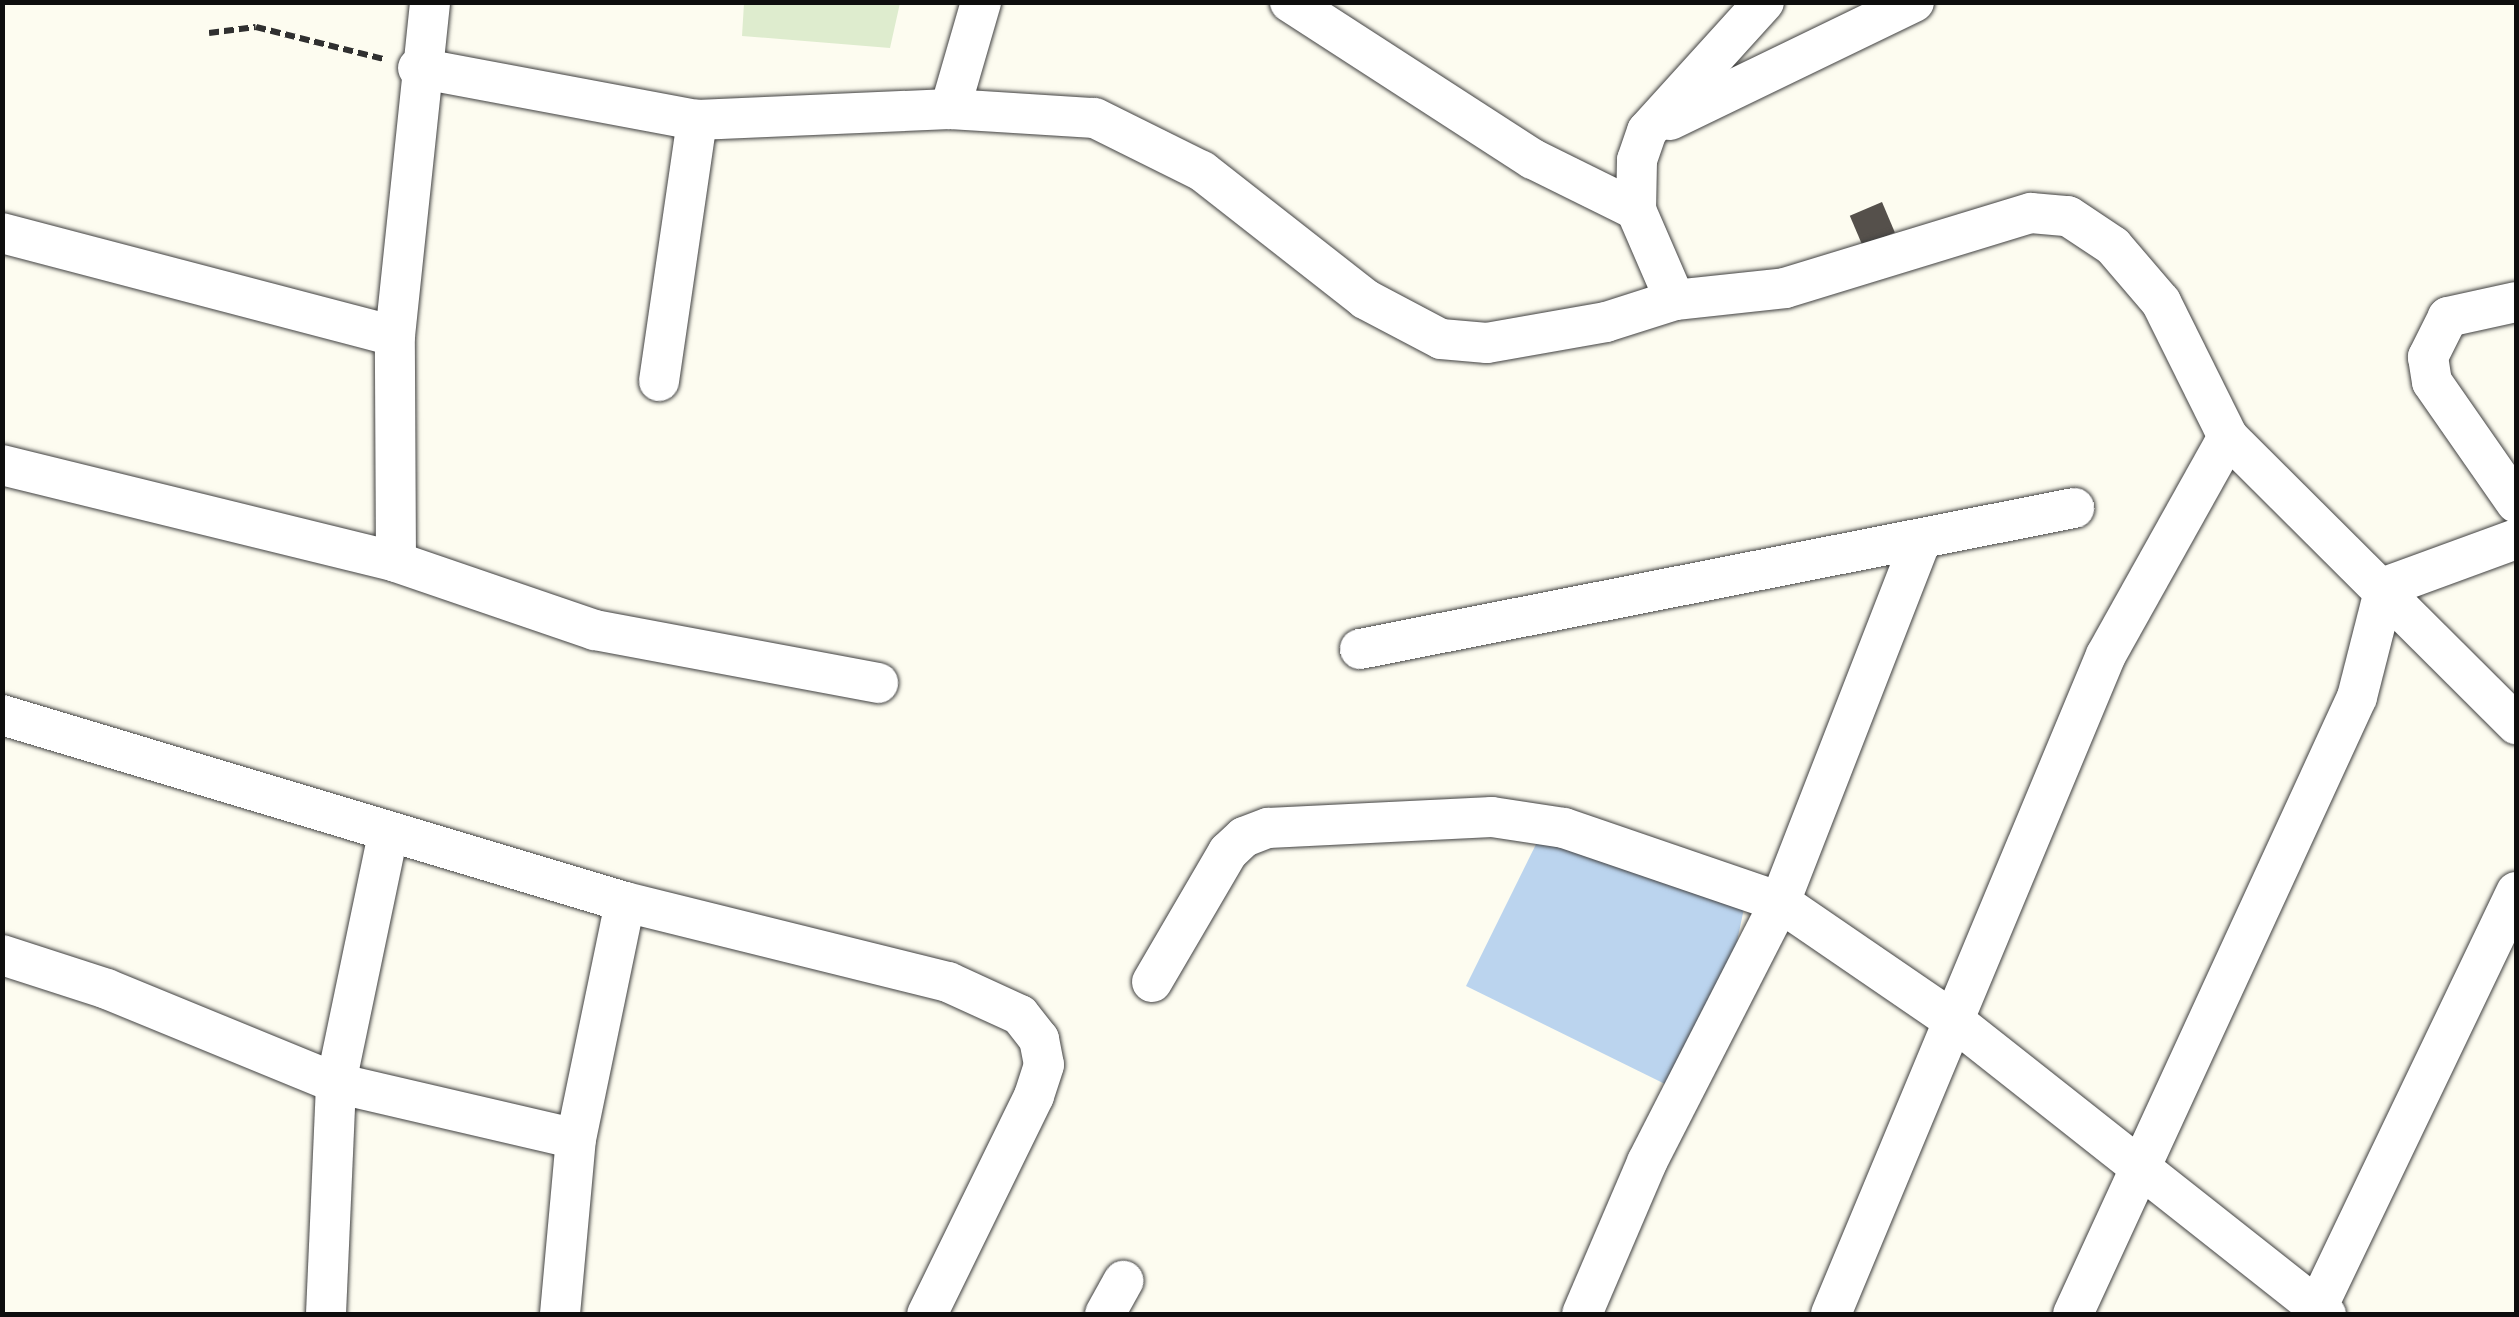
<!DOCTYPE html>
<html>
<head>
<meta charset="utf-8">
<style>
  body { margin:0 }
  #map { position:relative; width:2519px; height:1317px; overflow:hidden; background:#fdfcf0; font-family:Georgia,serif }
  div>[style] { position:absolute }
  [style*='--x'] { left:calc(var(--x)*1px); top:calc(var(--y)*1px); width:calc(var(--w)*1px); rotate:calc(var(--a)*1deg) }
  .pitch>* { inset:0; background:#deecce }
  .water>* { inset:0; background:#bbd4ee }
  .building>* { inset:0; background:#55504b; transform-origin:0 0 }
  .path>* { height:6px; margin-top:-3px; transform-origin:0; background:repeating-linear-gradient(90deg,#303030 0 10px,transparent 0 15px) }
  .roads { filter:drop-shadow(0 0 2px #414141) drop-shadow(0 0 2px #414141) }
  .minor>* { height:40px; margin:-20px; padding:0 20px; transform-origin:20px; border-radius:20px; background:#fff }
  span { translate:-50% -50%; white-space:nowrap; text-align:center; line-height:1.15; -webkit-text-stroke:10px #fff; paint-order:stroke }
  .frame { position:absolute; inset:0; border:5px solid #0e0e0e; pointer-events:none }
</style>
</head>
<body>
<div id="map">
  <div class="pitch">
    <div style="clip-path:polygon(744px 3px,744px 2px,900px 3px,890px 48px,742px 36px)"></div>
  </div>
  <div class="water">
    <div style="clip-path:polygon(1550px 816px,1746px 899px,1732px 965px,1667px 1085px,1466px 986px)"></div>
  </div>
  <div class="building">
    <div style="left:1882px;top:202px;width:33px;height:35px;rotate:67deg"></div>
  </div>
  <div class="path">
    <div style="--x:209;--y:33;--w:47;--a:-7.3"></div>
    <div style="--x:256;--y:27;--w:131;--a:14.1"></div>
  </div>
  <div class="roads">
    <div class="minor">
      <div style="--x:1290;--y:2;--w:289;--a:32.9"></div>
      <div style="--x:1533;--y:159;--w:115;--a:26.3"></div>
      <div style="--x:1764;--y:2;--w:174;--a:132.2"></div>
      <div style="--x:1647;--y:131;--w:31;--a:109"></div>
      <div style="--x:1637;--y:160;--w:50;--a:91.1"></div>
      <div style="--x:1636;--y:210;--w:98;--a:66.6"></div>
      <div style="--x:1675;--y:300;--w:111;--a:-6.2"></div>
      <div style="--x:1785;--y:288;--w:257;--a:-17"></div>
      <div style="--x:2031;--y:213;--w:37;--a:5"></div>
      <div style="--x:2068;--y:216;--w:54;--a:33.7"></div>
      <div style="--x:2113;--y:246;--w:74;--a:49.4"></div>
      <div style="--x:2161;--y:302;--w:151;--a:63.6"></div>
      <div style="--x:2228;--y:437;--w:407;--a:44.9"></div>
      <div style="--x:418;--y:68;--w:284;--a:10.6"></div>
      <div style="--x:697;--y:120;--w:253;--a:-2.5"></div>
      <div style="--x:950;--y:109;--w:145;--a:3.6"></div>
      <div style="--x:1095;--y:118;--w:119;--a:26.4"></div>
      <div style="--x:1202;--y:171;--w:207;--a:38.1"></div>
      <div style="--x:1365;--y:299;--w:86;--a:27.8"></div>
      <div style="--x:1441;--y:339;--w:46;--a:5"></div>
      <div style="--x:1487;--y:343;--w:121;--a:-10"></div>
      <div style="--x:1606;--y:322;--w:72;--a:-17.7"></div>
      <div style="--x:950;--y:109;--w:111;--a:-73.8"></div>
      <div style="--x:1670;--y:120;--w:271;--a:-25.8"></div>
      <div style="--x:2;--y:233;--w:406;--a:14.7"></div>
      <div style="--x:2516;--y:302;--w:70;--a:167.6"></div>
      <div style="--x:2448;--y:317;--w:45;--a:116.6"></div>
      <div style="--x:2428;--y:357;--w:25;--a:81"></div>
      <div style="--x:2432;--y:382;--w:147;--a:55.2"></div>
      <div style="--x:659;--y:381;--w:264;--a:-81.7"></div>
      <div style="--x:2;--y:465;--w:406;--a:13.8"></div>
      <div style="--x:396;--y:562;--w:210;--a:18.9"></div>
      <div style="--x:595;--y:630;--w:288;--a:10.6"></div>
      <div style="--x:396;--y:562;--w:226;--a:-90.3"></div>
      <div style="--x:395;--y:336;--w:336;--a:-84"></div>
      <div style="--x:1360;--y:649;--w:728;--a:-11.17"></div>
      <div style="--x:2;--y:715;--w:650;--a:16.71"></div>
      <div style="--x:625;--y:902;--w:333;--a:13.9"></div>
      <div style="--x:948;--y:982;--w:79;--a:24.6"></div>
      <div style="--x:1020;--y:1015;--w:31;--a:52"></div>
      <div style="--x:1039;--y:1039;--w:26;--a:79"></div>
      <div style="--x:1044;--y:1065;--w:33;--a:108"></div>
      <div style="--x:1034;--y:1096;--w:243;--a:116.1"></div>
      <div style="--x:2;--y:955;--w:110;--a:17.9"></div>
      <div style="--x:107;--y:989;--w:248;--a:22.3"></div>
      <div style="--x:336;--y:1083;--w:246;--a:13.1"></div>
      <div style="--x:1152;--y:982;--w:151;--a:-59.7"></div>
      <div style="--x:1228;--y:852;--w:22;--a:-43"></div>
      <div style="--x:1244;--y:837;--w:26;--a:-21"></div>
      <div style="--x:1268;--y:828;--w:224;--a:-2.8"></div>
      <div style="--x:1492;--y:817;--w:73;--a:8.7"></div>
      <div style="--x:1564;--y:828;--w:228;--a:18.9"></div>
      <div style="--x:1780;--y:902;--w:214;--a:34.4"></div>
      <div style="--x:1957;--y:1023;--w:470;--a:38.3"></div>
      <div style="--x:326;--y:1314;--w:231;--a:-87.5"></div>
      <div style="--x:336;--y:1083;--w:254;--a:-78.2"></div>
      <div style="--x:560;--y:1314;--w:176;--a:-84.8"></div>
      <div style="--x:576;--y:1139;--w:242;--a:-78.3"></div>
      <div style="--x:1105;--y:1314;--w:38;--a:-61"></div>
      <div style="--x:1582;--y:1314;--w:165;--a:-66.8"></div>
      <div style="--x:1647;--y:1162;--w:292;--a:-62.9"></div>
      <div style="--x:1780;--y:902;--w:385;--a:-68.7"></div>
      <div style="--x:1831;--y:1314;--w:714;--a:-67.35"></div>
      <div style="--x:2106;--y:655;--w:250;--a:-60.8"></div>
      <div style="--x:2073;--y:1314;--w:679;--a:-65.28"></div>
      <div style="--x:2357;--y:697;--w:114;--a:-75.7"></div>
      <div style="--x:2385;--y:587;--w:140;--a:-20.1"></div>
      <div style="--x:2314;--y:1314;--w:468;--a:-64.4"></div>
    </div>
  </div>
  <div class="frame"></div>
</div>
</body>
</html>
